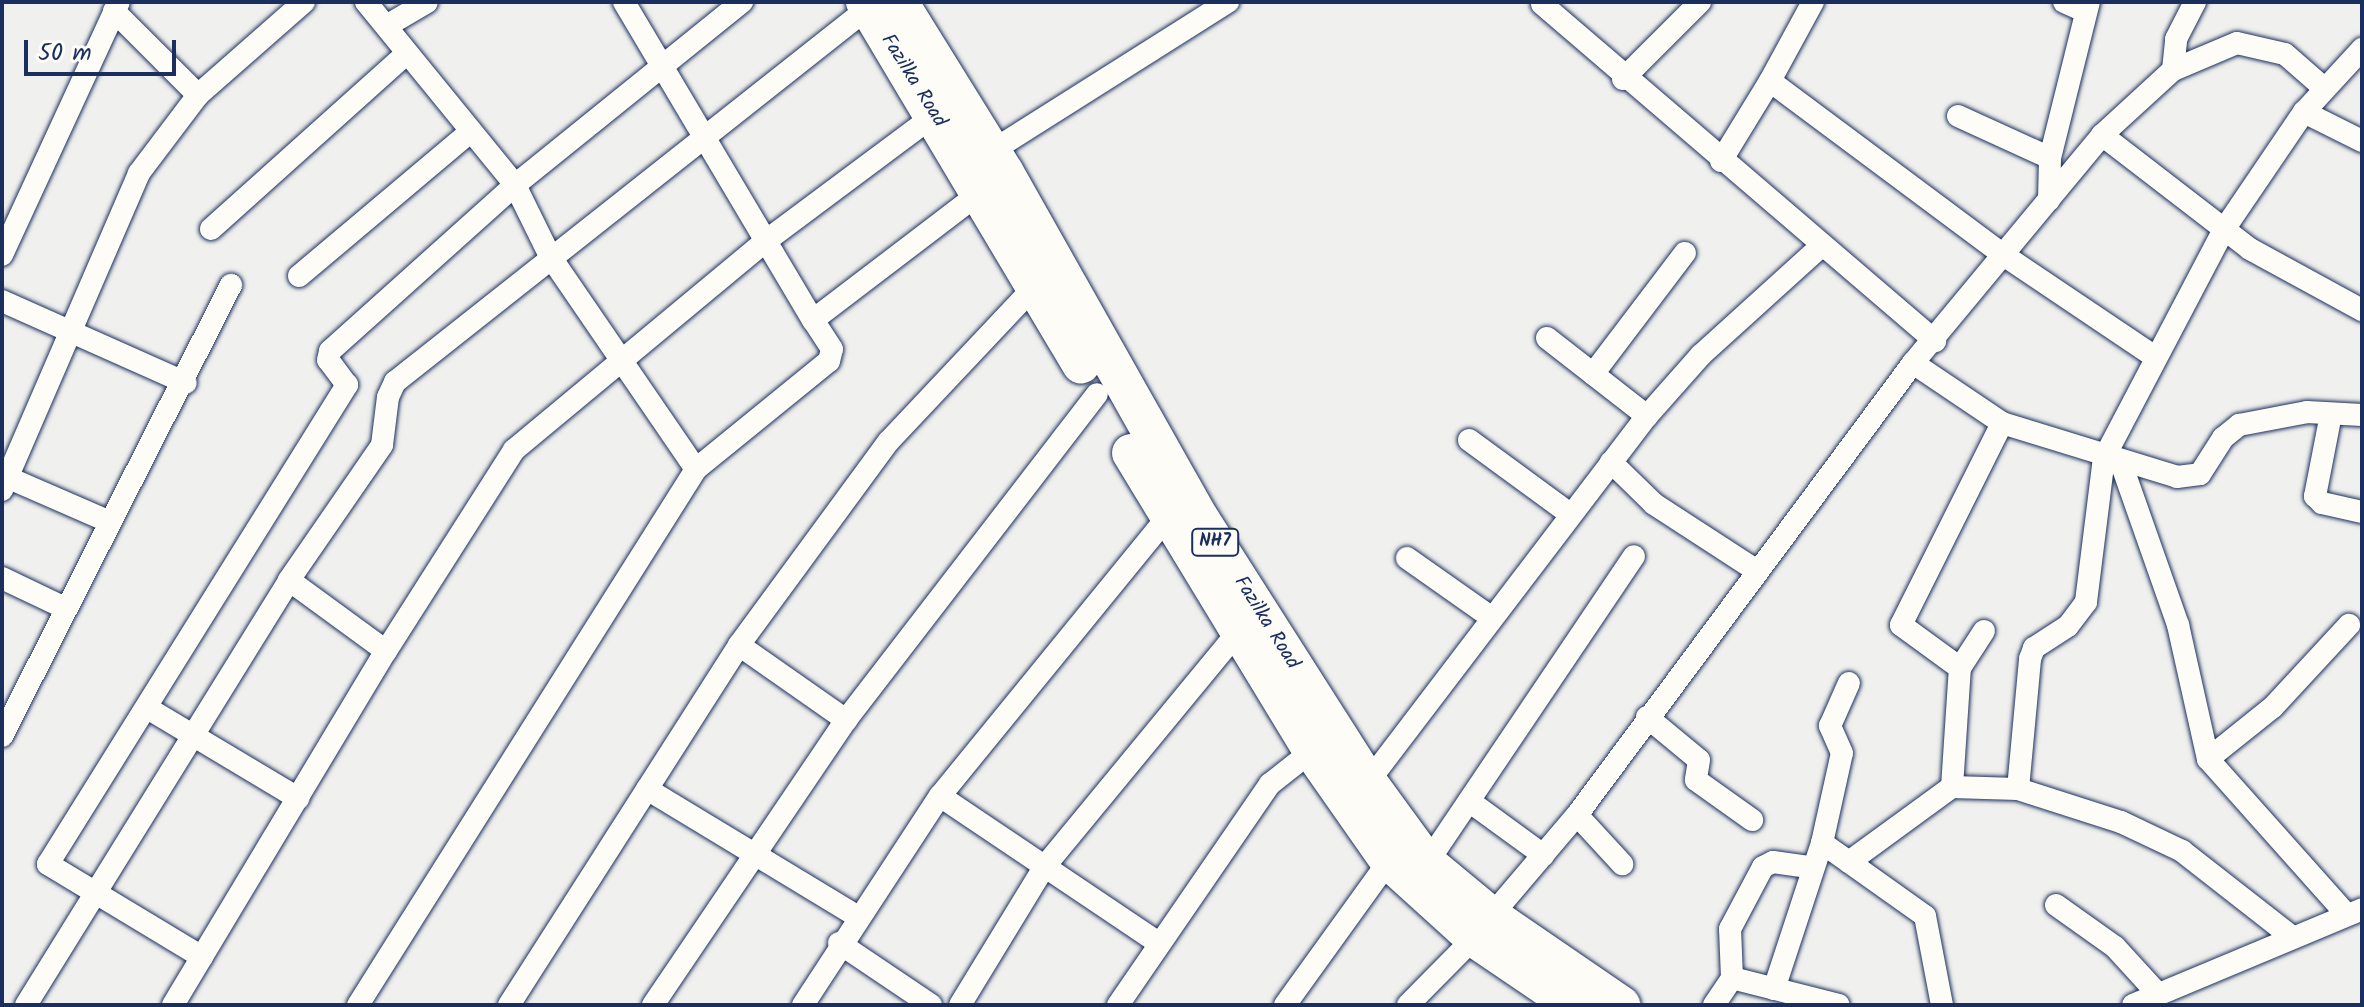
<!DOCTYPE html>
<html>
<head>
<meta charset="utf-8">
<style>
  body { margin:0 }
  #map { position:relative; width:2364px; height:1007px; overflow:hidden; background:#f0f0ee; font-family:Kalam,sans-serif }
  div>[style] { position:absolute }
  [style*='--x'] { left:calc(var(--x)*1px); top:calc(var(--y)*1px); width:calc(var(--w)*1px); rotate:calc(var(--a)*1deg) }
  .roads { filter:drop-shadow(0 0 2px #1b2f5e) drop-shadow(0 0 2px #1b2f5e) }
  .street>* { height:22px; margin:-11px; padding:0 11px; transform-origin:11px; border-radius:11px; background:#fdfcf7 }
  .highway>* { height:38px; margin:-19px; padding:0 19px; transform-origin:19px; border-radius:19px; background:#fdfcf7 }
  span { translate:-50% -50%; white-space:nowrap; text-align:center; line-height:1.15; -webkit-text-stroke:6px #fdfcf7; paint-order:stroke }
  .shield-label span { padding:2px 6px; background:#fdfcf7; border:2px solid; border-radius:6px; -webkit-text-stroke-width:0 }
  .shield-label { font-size:18px; color:#1b2f5e; font-weight:700 }
  .street-label { font-size:20px; color:#1b2f5e }
  .frame { position:absolute; inset:0; border:4px solid #1b2f5e; pointer-events:none }
  .scale { position:absolute; left:24px; top:40px; width:152px; height:36px; box-sizing:border-box; border:4px solid #1b2f5e; border-top:0; padding-left:10px; font-size:24px; line-height:28px; white-space:nowrap; color:#1b2f5e; -webkit-text-stroke:6px #fdfcf7; paint-order:stroke }
</style>
</head>
<body>
<div id="map">
  <div class="roads">
    <div class="street">
      <div style="--x:366;--y:2;--w:236;--a:50.8"></div>
      <div style="--x:515;--y:185;--w:79;--a:63.8"></div>
      <div style="--x:550;--y:256;--w:258;--a:55.6"></div>
      <div style="--x:624;--y:2;--w:370;--a:59.3"></div>
      <div style="--x:1813;--y:2;--w:90;--a:118.6"></div>
      <div style="--x:1770;--y:81;--w:289;--a:36.7"></div>
      <div style="--x:2002;--y:254;--w:184;--a:33.9"></div>
      <div style="--x:2064;--y:2;--w:24;--a:24"></div>
      <div style="--x:1542;--y:4;--w:518;--a:40.61"></div>
      <div style="--x:114;--y:11;--w:119;--a:45"></div>
      <div style="--x:388;--y:25;--w:45;--a:-30.5"></div>
      <div style="--x:2173;--y:70;--w:31;--a:-84"></div>
      <div style="--x:2176;--y:39;--w:42;--a:-62.8"></div>
      <div style="--x:1623;--y:79;--w:109;--a:-45"></div>
      <div style="--x:2304;--y:112;--w:65;--a:26.6"></div>
      <div style="--x:1958;--y:116;--w:101;--a:24.5"></div>
      <div style="--x:2102;--y:135;--w:187;--a:37.6"></div>
      <div style="--x:2250;--y:249;--w:128;--a:28.6"></div>
      <div style="--x:984;--y:156;--w:289;--a:-32.3"></div>
      <div style="--x:1721;--y:161;--w:94;--a:-58.5"></div>
      <div style="--x:2049;--y:200;--w:42;--a:-88.6"></div>
      <div style="--x:2050;--y:158;--w:161;--a:-76"></div>
      <div style="--x:211;--y:229;--w:263;--a:-41.9"></div>
      <div style="--x:2;--y:255;--w:279;--a:-65.2"></div>
      <div style="--x:299;--y:276;--w:225;--a:-40.1"></div>
      <div style="--x:2;--y:301;--w:201;--a:24"></div>
      <div style="--x:1547;--y:338;--w:127;--a:38"></div>
      <div style="--x:1913;--y:363;--w:107;--a:34"></div>
      <div style="--x:2002;--y:423;--w:183;--a:17.1"></div>
      <div style="--x:2177;--y:477;--w:23;--a:-7"></div>
      <div style="--x:2200;--y:474;--w:43;--a:-57.4"></div>
      <div style="--x:2223;--y:438;--w:21;--a:-39"></div>
      <div style="--x:2239;--y:425;--w:69;--a:-10.8"></div>
      <div style="--x:2307;--y:412;--w:55;--a:3.1"></div>
      <div style="--x:1593;--y:374;--w:152;--a:-52.8"></div>
      <div style="--x:2331;--y:414;--w:84;--a:101"></div>
      <div style="--x:2315;--y:496;--w:10;--a:45"></div>
      <div style="--x:2322;--y:503;--w:41;--a:12.7"></div>
      <div style="--x:1469;--y:440;--w:125;--a:36.2"></div>
      <div style="--x:1611;--y:462;--w:60;--a:44.3"></div>
      <div style="--x:1654;--y:504;--w:123;--a:33"></div>
      <div style="--x:2121;--y:463;--w:172;--a:70.6"></div>
      <div style="--x:2178;--y:625;--w:137;--a:77.4"></div>
      <div style="--x:2208;--y:759;--w:209;--a:48.3"></div>
      <div style="--x:2;--y:475;--w:118;--a:23.5"></div>
      <div style="--x:2;--y:490;--w:345;--a:-66.6"></div>
      <div style="--x:139;--y:173;--w:98;--a:-52.9"></div>
      <div style="--x:198;--y:95;--w:141;--a:-41.3"></div>
      <div style="--x:1407;--y:558;--w:104;--a:35.2"></div>
      <div style="--x:2;--y:578;--w:70;--a:25.5"></div>
      <div style="--x:289;--y:580;--w:120;--a:36.2"></div>
      <div style="--x:739;--y:645;--w:131;--a:35"></div>
      <div style="--x:1960;--y:668;--w:73;--a:-143.9"></div>
      <div style="--x:1901;--y:625;--w:226;--a:-63.4"></div>
      <div style="--x:149;--y:709;--w:174;--a:30.9"></div>
      <div style="--x:1647;--y:717;--w:67;--a:39.6"></div>
      <div style="--x:1699;--y:760;--w:20;--a:99"></div>
      <div style="--x:1696;--y:780;--w:69;--a:35.5"></div>
      <div style="--x:2;--y:736;--w:506;--a:-63.08"></div>
      <div style="--x:2208;--y:759;--w:83;--a:-38.7"></div>
      <div style="--x:2273;--y:707;--w:112;--a:-47.2"></div>
      <div style="--x:1368;--y:782;--w:460;--a:-52.7"></div>
      <div style="--x:1647;--y:416;--w:81;--a:-48.5"></div>
      <div style="--x:1701;--y:355;--w:162;--a:-42.2"></div>
      <div style="--x:1952;--y:787;--w:66;--a:1.7"></div>
      <div style="--x:2018;--y:789;--w:108;--a:17.8"></div>
      <div style="--x:2121;--y:822;--w:68;--a:25.4"></div>
      <div style="--x:2182;--y:851;--w:140;--a:38"></div>
      <div style="--x:647;--y:789;--w:245;--a:31.2"></div>
      <div style="--x:2018;--y:789;--w:131;--a:-84.7"></div>
      <div style="--x:2030;--y:659;--w:12;--a:-70"></div>
      <div style="--x:2034;--y:648;--w:40;--a:-32.9"></div>
      <div style="--x:2068;--y:626;--w:30;--a:-53"></div>
      <div style="--x:2086;--y:602;--w:145;--a:-82.9"></div>
      <div style="--x:2104;--y:458;--w:256;--a:-62.3"></div>
      <div style="--x:2223;--y:231;--w:144;--a:-55.8"></div>
      <div style="--x:2304;--y:112;--w:86;--a:-47.4"></div>
      <div style="--x:940;--y:796;--w:262;--a:33.9"></div>
      <div style="--x:1469;--y:801;--w:92;--a:36.1"></div>
      <div style="--x:1577;--y:815;--w:67;--a:47.4"></div>
      <div style="--x:1822;--y:843;--w:33;--a:35"></div>
      <div style="--x:1849;--y:862;--w:127;--a:-36.1"></div>
      <div style="--x:1952;--y:787;--w:119;--a:-86.2"></div>
      <div style="--x:1960;--y:668;--w:44;--a:-57"></div>
      <div style="--x:1849;--y:862;--w:93;--a:35.4"></div>
      <div style="--x:1925;--y:916;--w:91;--a:79.2"></div>
      <div style="--x:1427;--y:863;--w:370;--a:-56"></div>
      <div style="--x:2056;--y:905;--w:72;--a:35.4"></div>
      <div style="--x:2115;--y:947;--w:62;--a:47.6"></div>
      <div style="--x:1491;--y:916;--w:133;--a:-49.6"></div>
      <div style="--x:1577;--y:815;--w:563;--a:-53.37"></div>
      <div style="--x:1913;--y:363;--w:296;--a:-50.3"></div>
      <div style="--x:2102;--y:135;--w:96;--a:-42.5"></div>
      <div style="--x:2173;--y:70;--w:69;--a:-22.9"></div>
      <div style="--x:2237;--y:43;--w:49;--a:12.9"></div>
      <div style="--x:2285;--y:54;--w:52;--a:41.1"></div>
      <div style="--x:839;--y:943;--w:111;--a:34"></div>
      <div style="--x:202;--y:957;--w:180;--a:-148.9"></div>
      <div style="--x:48;--y:864;--w:565;--a:-58.03"></div>
      <div style="--x:347;--y:385;--w:31;--a:-127"></div>
      <div style="--x:328;--y:360;--w:9;--a:-77"></div>
      <div style="--x:330;--y:351;--w:249;--a:-41.9"></div>
      <div style="--x:515;--y:185;--w:292;--a:-38.9"></div>
      <div style="--x:1732;--y:978;--w:49;--a:-92.3"></div>
      <div style="--x:1730;--y:929;--w:70;--a:-62"></div>
      <div style="--x:1763;--y:867;--w:11;--a:-27"></div>
      <div style="--x:1773;--y:862;--w:36;--a:8"></div>
      <div style="--x:1774;--y:989;--w:154;--a:-71.8"></div>
      <div style="--x:1822;--y:843;--w:92;--a:-77.5"></div>
      <div style="--x:1842;--y:753;--w:30;--a:-114"></div>
      <div style="--x:1830;--y:726;--w:47;--a:-66.2"></div>
      <div style="--x:26;--y:1005;--w:500;--a:-58.2"></div>
      <div style="--x:289;--y:580;--w:164;--a:-55.4"></div>
      <div style="--x:382;--y:445;--w:48;--a:-82.9"></div>
      <div style="--x:388;--y:397;--w:17;--a:-65"></div>
      <div style="--x:395;--y:382;--w:603;--a:-38.33"></div>
      <div style="--x:173;--y:1005;--w:413;--a:-59"></div>
      <div style="--x:386;--y:651;--w:238;--a:-57.5"></div>
      <div style="--x:514;--y:450;--w:329;--a:-39.7"></div>
      <div style="--x:767;--y:240;--w:209;--a:-36.7"></div>
      <div style="--x:358;--y:1005;--w:634;--a:-57.76"></div>
      <div style="--x:696;--y:469;--w:171;--a:-39.1"></div>
      <div style="--x:829;--y:361;--w:12;--a:-76"></div>
      <div style="--x:832;--y:349;--w:35;--a:-123"></div>
      <div style="--x:813;--y:320;--w:216;--a:-37.3"></div>
      <div style="--x:509;--y:1005;--w:427;--a:-57.4"></div>
      <div style="--x:739;--y:645;--w:253;--a:-53.7"></div>
      <div style="--x:889;--y:441;--w:213;--a:-46.7"></div>
      <div style="--x:653;--y:1005;--w:344;--a:-55.9"></div>
      <div style="--x:846;--y:720;--w:411;--a:-52.4"></div>
      <div style="--x:803;--y:1005;--w:250;--a:-56.8"></div>
      <div style="--x:940;--y:796;--w:361;--a:-50.8"></div>
      <div style="--x:960;--y:1005;--w:163;--a:-58.6"></div>
      <div style="--x:1045;--y:866;--w:303;--a:-50.5"></div>
      <div style="--x:1118;--y:1005;--w:268;--a:-55.5"></div>
      <div style="--x:1270;--y:784;--w:53;--a:-38.2"></div>
      <div style="--x:1285;--y:1005;--w:178;--a:-54.2"></div>
      <div style="--x:1408;--y:1005;--w:94;--a:-45.4"></div>
      <div style="--x:1714;--y:1005;--w:32;--a:-56"></div>
      <div style="--x:1732;--y:978;--w:110;--a:14.2"></div>
      <div style="--x:2133;--y:1005;--w:248;--a:-22.7"></div>
    </div>
    <div class="highway">
      <div style="--x:865;--y:2;--w:422;--a:59.2"></div>
      <div style="--x:899;--y:2;--w:201;--a:58.2"></div>
      <div style="--x:1005;--y:173;--w:395;--a:60.6"></div>
      <div style="--x:1199;--y:517;--w:314;--a:57.5"></div>
      <div style="--x:1368;--y:782;--w:100;--a:53.9"></div>
      <div style="--x:1427;--y:863;--w:83;--a:39.6"></div>
      <div style="--x:1491;--y:916;--w:158;--a:34.4"></div>
      <div style="--x:1131;--y:453;--w:349;--a:58.7"></div>
      <div style="--x:1312;--y:751;--w:134;--a:55"></div>
      <div style="--x:1389;--y:861;--w:115;--a:42.2"></div>
      <div style="--x:1474;--y:938;--w:120;--a:34.1"></div>
    </div>
  </div>
  <div class="shield-label">
    <span style="left:1215px;top:542px">NH7</span>
  </div>
  <div class="street-label">
    <span style="left:913px;top:81px;rotate:58deg">Fazilka Road</span>
    <span style="left:1266px;top:623px;rotate:58deg">Fazilka Road</span>
  </div>
  <div class="frame"></div>
  <div class="scale">50 m</div>
</div>
</body>
</html>
